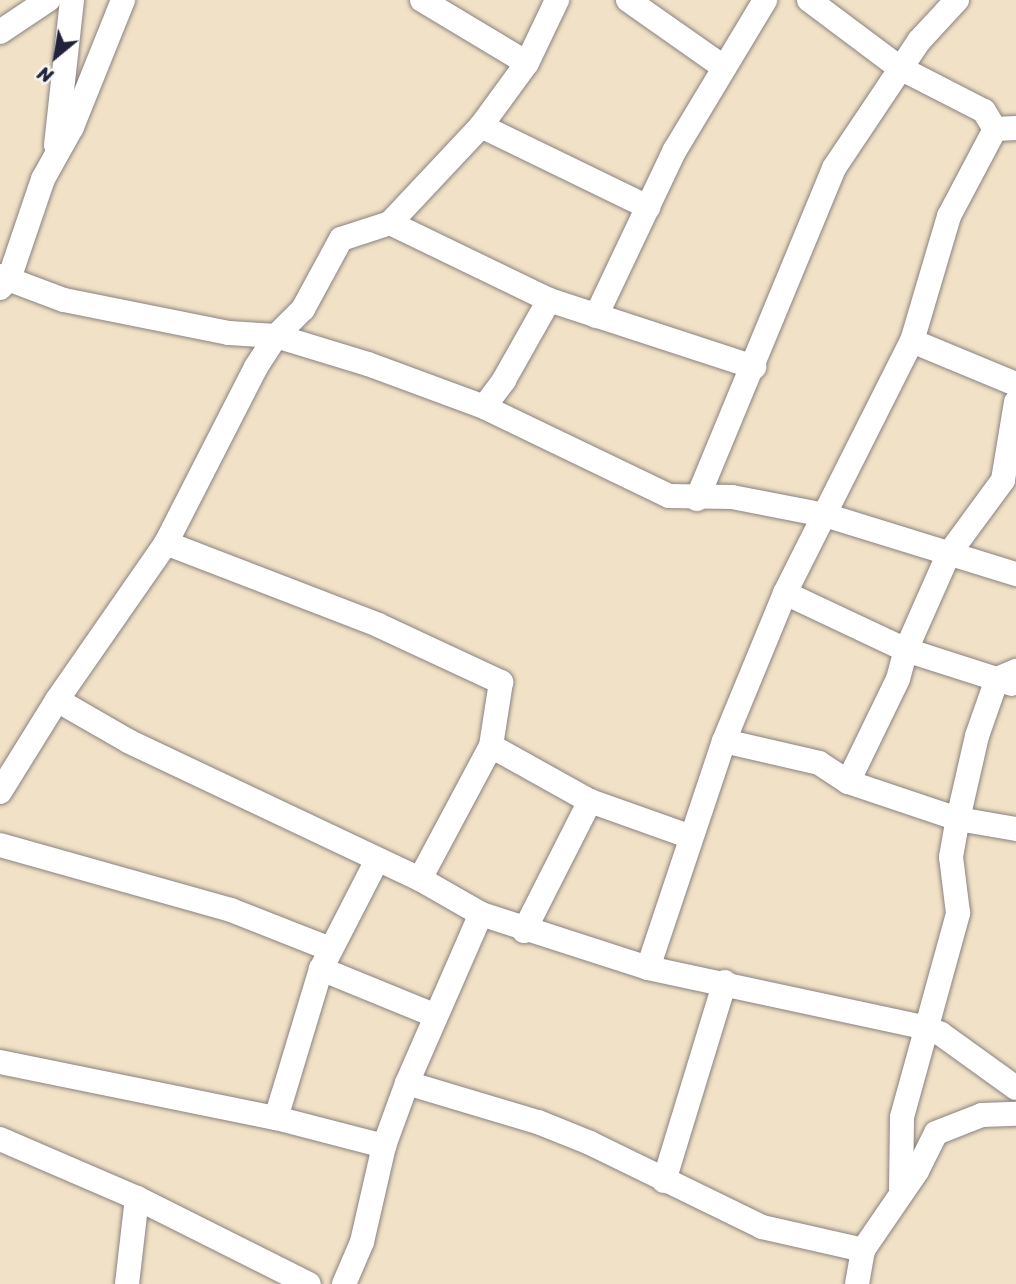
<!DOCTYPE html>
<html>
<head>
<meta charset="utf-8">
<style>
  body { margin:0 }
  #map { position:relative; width:1016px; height:1284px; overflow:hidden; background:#f1e1c6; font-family:Sriracha,sans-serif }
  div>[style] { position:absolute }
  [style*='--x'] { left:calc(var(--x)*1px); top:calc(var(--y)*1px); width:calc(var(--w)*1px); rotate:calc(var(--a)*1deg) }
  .roads { filter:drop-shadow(0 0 2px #8a8280) drop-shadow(0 0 2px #8a8280) }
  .minor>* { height:24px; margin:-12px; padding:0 12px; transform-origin:12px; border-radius:12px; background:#fff }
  span { translate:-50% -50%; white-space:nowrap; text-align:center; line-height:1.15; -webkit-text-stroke:7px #f6f6f2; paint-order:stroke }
  .north { position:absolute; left:21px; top:21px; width:70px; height:70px; -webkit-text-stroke:5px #f6f6f2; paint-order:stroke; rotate:210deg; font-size:19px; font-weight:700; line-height:28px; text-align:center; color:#22223b }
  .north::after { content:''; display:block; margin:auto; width:24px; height:32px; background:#22223b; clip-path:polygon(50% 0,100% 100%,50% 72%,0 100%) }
</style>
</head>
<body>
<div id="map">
  <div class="roads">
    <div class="minor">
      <div style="--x:422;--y:0;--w:122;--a:31"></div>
      <div style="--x:628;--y:0;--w:115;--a:35.1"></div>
      <div style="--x:809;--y:0;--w:114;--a:36.8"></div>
      <div style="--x:900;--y:68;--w:94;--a:27.1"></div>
      <div style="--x:984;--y:111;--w:21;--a:59"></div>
      <div style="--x:0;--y:32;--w:58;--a:-33.7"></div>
      <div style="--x:481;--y:126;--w:186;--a:25.9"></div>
      <div style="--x:56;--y:145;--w:146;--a:-83.7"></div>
      <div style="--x:390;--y:223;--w:177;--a:25.8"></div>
      <div style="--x:549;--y:300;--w:216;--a:18.1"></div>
      <div style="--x:0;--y:276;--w:68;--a:20.6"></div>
      <div style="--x:64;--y:300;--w:168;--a:11.3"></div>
      <div style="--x:229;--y:333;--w:47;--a:3.7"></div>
      <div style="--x:276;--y:336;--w:96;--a:16.9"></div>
      <div style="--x:368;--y:364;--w:124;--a:20.3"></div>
      <div style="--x:484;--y:407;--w:205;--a:25.7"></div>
      <div style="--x:669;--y:496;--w:63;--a:0.9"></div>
      <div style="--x:732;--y:497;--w:95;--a:11"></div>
      <div style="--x:825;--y:515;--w:200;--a:17.2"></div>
      <div style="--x:0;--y:288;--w:13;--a:-45"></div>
      <div style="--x:9;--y:279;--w:106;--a:-71.2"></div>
      <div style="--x:43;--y:179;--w:60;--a:-60.9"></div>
      <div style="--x:72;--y:127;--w:137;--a:-68.1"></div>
      <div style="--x:596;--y:316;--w:184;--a:-64.6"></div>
      <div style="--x:675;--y:150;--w:175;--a:-59"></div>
      <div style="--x:912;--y:341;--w:113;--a:22.5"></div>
      <div style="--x:484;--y:407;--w:34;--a:-53"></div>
      <div style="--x:504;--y:380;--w:92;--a:-60.6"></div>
      <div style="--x:697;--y:499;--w:358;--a:-67.5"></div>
      <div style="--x:834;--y:168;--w:153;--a:-56.2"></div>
      <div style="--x:919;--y:41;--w:56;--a:-47.2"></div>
      <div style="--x:166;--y:543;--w:227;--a:21.1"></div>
      <div style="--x:378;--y:625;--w:136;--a:24.9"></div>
      <div style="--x:501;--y:682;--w:65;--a:98.9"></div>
      <div style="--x:491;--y:746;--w:151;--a:118.1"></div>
      <div style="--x:785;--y:593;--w:134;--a:25.2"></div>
      <div style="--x:906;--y:650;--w:111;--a:17.8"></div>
      <div style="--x:57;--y:700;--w:84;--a:29.9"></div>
      <div style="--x:130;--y:742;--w:321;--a:25.3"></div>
      <div style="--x:420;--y:879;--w:70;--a:29.8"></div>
      <div style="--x:481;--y:914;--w:176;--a:17.9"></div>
      <div style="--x:648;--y:968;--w:281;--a:12.1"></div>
      <div style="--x:923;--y:1027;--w:19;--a:21"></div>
      <div style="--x:941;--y:1034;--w:92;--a:35.8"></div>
      <div style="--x:724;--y:741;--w:98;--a:13"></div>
      <div style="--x:819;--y:763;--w:35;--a:33"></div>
      <div style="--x:848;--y:782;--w:116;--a:18.6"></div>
      <div style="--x:958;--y:819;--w:59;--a:9.8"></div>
      <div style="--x:491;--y:746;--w:113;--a:29.1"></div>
      <div style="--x:590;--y:801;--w:107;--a:19.6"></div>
      <div style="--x:848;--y:782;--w:114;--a:-64.1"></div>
      <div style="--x:898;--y:679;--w:30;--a:-75"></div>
      <div style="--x:906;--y:650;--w:104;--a:-66.1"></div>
      <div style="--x:948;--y:555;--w:93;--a:-53.7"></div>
      <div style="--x:1003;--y:480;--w:79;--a:-80.5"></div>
      <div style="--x:0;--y:792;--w:108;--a:-58.2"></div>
      <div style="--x:57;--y:700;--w:191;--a:-55.2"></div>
      <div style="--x:166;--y:543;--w:198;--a:-62.9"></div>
      <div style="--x:256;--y:367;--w:37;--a:-57"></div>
      <div style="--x:276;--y:336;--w:38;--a:-45"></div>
      <div style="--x:303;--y:309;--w:80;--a:-61.5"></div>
      <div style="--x:341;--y:239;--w:52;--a:-18.1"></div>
      <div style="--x:390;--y:223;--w:133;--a:-46.8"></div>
      <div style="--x:481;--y:126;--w:78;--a:-53.9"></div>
      <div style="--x:527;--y:63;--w:70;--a:-64.5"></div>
      <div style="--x:0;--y:845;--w:240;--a:15.7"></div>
      <div style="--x:231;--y:910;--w:106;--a:21.5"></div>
      <div style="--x:524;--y:931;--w:146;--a:-63.1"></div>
      <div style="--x:648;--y:968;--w:239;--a:-71.5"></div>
      <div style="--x:724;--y:741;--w:160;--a:-67.6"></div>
      <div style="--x:785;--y:593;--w:282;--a:-63.3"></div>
      <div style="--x:912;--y:341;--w:130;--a:-73.5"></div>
      <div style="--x:949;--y:216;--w:98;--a:-62.1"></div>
      <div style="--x:995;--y:129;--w:21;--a:-3"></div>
      <div style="--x:321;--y:969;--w:122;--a:22.2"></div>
      <div style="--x:0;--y:1062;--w:282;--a:11.5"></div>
      <div style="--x:276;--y:1118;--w:112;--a:14.5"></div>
      <div style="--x:407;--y:1083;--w:137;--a:16.6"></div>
      <div style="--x:538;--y:1122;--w:56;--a:22"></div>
      <div style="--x:590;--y:1143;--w:191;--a:26"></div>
      <div style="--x:762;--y:1227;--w:104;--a:12.8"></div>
      <div style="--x:276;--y:1118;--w:156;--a:-73.2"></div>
      <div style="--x:321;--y:969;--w:123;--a:-62.8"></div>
      <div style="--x:0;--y:1139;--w:149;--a:23.3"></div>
      <div style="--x:137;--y:1198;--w:192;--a:26.6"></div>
      <div style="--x:664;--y:1181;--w:208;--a:-73"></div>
      <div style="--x:901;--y:1190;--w:73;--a:-89.2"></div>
      <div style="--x:902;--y:1117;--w:212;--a:-74.6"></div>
      <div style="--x:958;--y:913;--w:56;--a:-97.1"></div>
      <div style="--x:951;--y:857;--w:39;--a:-80"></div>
      <div style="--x:958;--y:819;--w:85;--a:-77.1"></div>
      <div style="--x:977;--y:736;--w:60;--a:-70.7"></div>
      <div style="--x:997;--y:679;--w:21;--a:-23"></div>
      <div style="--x:127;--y:1284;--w:87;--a:-83.4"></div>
      <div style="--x:344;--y:1284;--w:46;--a:-66.8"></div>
      <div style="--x:362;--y:1242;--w:98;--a:-77.1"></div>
      <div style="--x:384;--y:1146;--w:67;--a:-69.9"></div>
      <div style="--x:407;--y:1083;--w:184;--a:-66.4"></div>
      <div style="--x:857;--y:1284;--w:35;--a:-80"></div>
      <div style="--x:863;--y:1250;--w:96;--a:-55.6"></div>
      <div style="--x:917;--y:1171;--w:42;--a:-63.4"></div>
      <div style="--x:936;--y:1133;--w:49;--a:-21.4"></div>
      <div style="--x:982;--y:1115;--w:34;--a:-2"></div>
    </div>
  </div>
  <div class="north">N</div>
</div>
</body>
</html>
